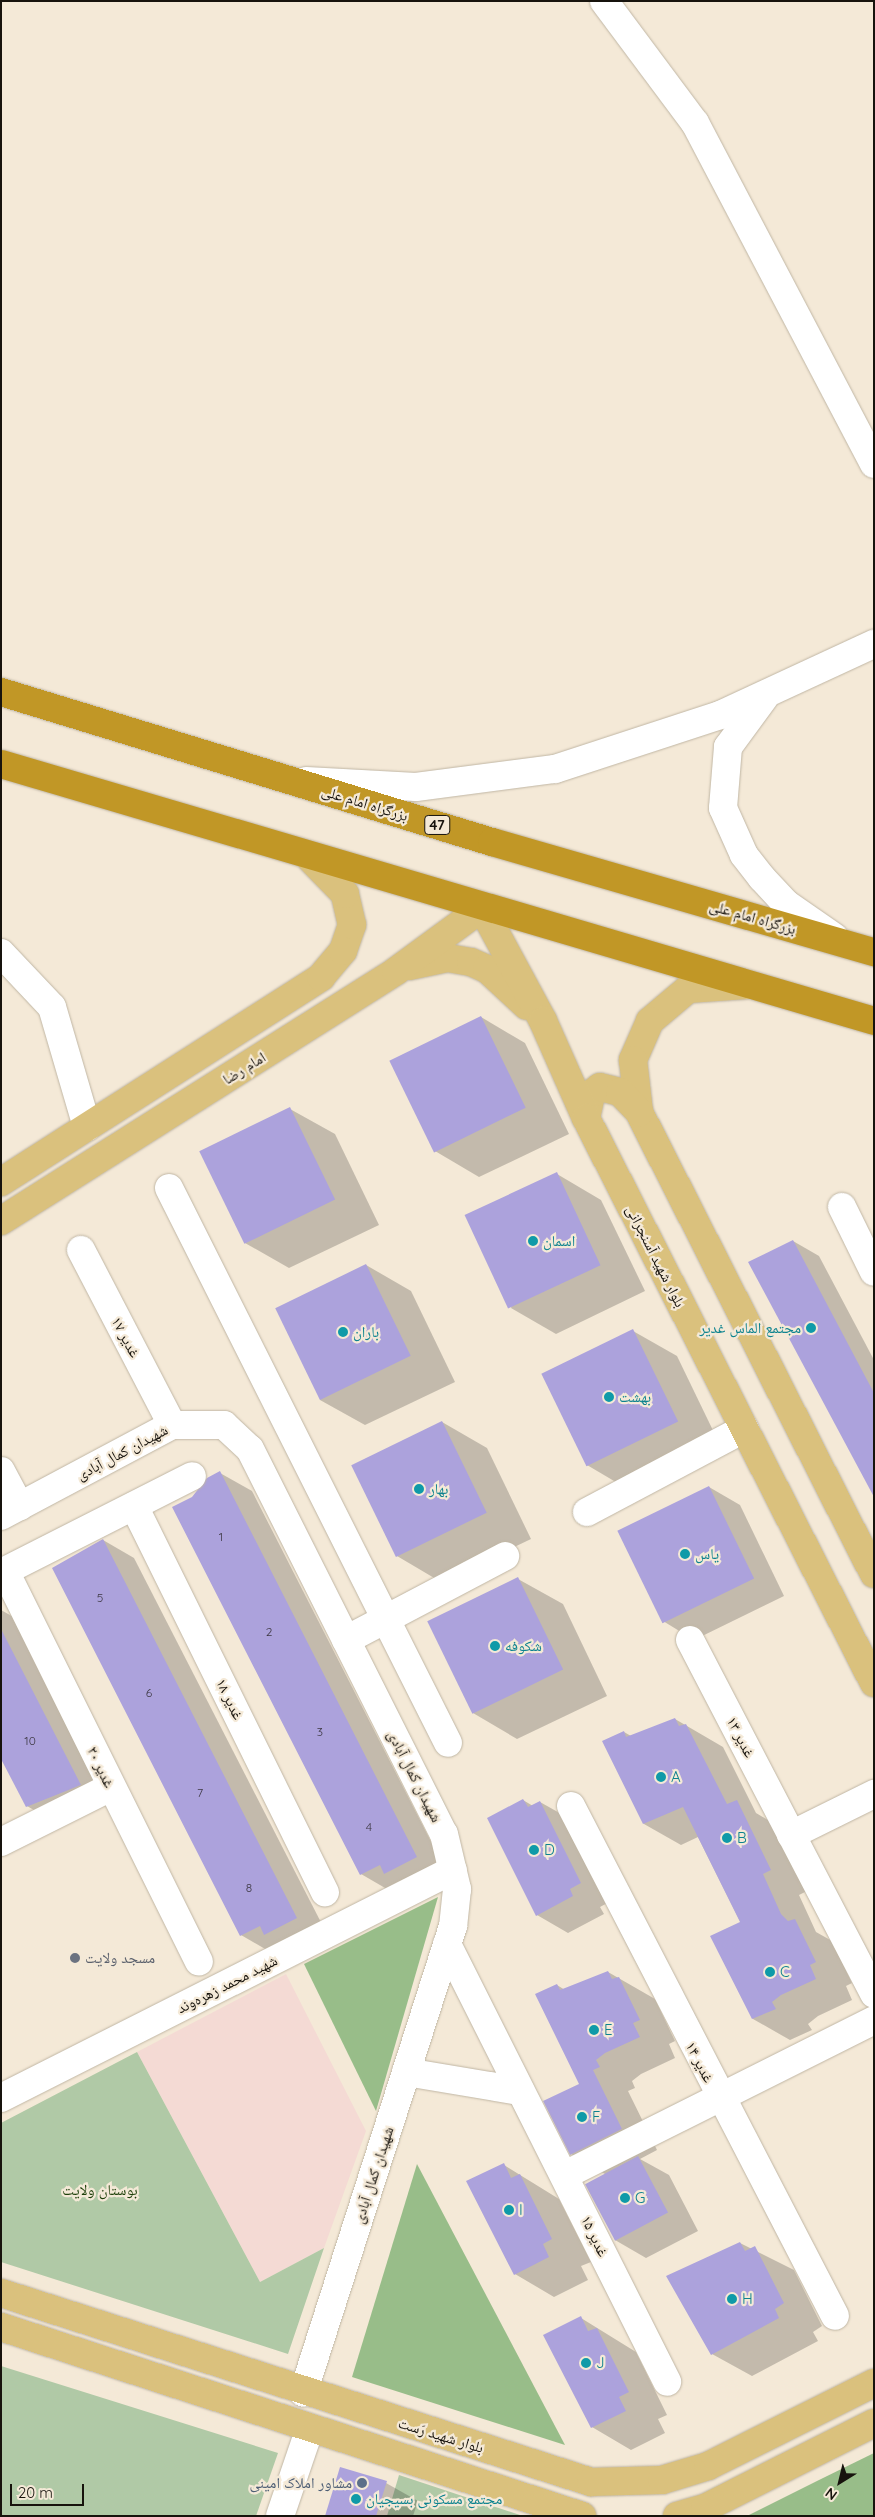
<!DOCTYPE html>
<html>
<head>
<meta charset="utf-8">
<style>
  body { margin:0 }
  #map { position:relative; width:875px; height:2517px; overflow:hidden; background:#f4e9d7; font-family:Quicksand,"Noto Naskh Arabic",sans-serif }
  div>[style] { position:absolute }
  [style*='--x'] { left:calc(var(--x)*1px); top:calc(var(--y)*1px); width:calc(var(--w)*1px); rotate:calc(var(--a)*1deg) }
  .education>* { inset:0; background:#f4dad4 }
  .green>* { inset:0; background:#b0c9a6 }
  .forest>* { inset:0; background:#98bd89 }
  .shadow>* { inset:0; background:#0003 }
  .building>* { inset:0; background:#aca2dc; transform-origin:0 0 }
  .roads { filter:drop-shadow(0 0 1px #c0b6a4) drop-shadow(0 0 1px #c0b6a4) }
  .minor>* { height:28px; margin:-14px; padding:0 14px; transform-origin:14px; border-radius:14px; background:#fff }
  .major>* { height:28px; margin:-14px; padding:0 14px; transform-origin:14px; border-radius:14px; background:#dac17d }
  .highway>* { height:28px; margin:-14px; padding:0 14px; transform-origin:14px; border-radius:14px; background:#c19726 }
  .dots>* { width:14px; height:14px; translate:-50% -50%; box-sizing:border-box; border:2px solid #f4e9d7; border-radius:50% }
  span { translate:-50% -50%; white-space:nowrap; text-align:center; line-height:1.15; -webkit-text-stroke:4.5px #f4e9d7; paint-order:stroke }
  .number-label { font-size:12px; color:#3c3741 }
  .number-label span { -webkit-text-stroke-width:0 }
  .shield-label span { padding:1px 4px; background:#f4e9d7; border:1px solid; border-radius:4px; -webkit-text-stroke-width:0 }
  .shield-label { font-size:14px; color:#17130d; font-weight:700 }
  .street-label { font-size:15px; color:#17130d }
  .culture-label { font-size:15px; color:#0d838f }
  .left { translate:0 -50%; text-align:left }
  .right { translate:-100% -50%; text-align:right }
  .worship-label { font-size:15px; color:#5b616d }
  .park-label { font-size:15px; color:#1d3f09 }
  .service-label { font-size:15px; color:#4e5e75 }
  .frame { position:absolute; inset:0; border:2px solid #17130d; pointer-events:none }
  .north { position:absolute; left:815px; top:2457px; width:50px; height:50px; -webkit-text-stroke:4px #f4e9d7; paint-order:stroke; rotate:216deg; font-size:14px; font-weight:700; line-height:20px; text-align:center; color:#17130d }
  .north::after { content:''; display:block; margin:auto; width:18px; height:22px; background:#17130d; clip-path:polygon(50% 0,100% 100%,50% 72%,0 100%) }
  .scale { position:absolute; left:10px; top:2484px; width:74px; height:22px; box-sizing:border-box; border:2px solid #17130d; border-top:0; padding-left:6px; font-size:15px; line-height:18px; white-space:nowrap; color:#17130d; -webkit-text-stroke:4px #f4e9d7; paint-order:stroke }
</style>
</head>
<body>
<div id="map">
  <div class="education">
    <div style="clip-path:polygon(286px 1974px,366px 2131px,324px 2248px,260px 2282px,137px 2052px)"></div>
  </div>
  <div class="green">
    <div style="clip-path:polygon(137px 2052px,260px 2282px,324px 2248px,288px 2354px,1px 2262px,1px 2123px)"></div>
    <div style="clip-path:polygon(1px 2366px,278px 2453px,256px 2516px,1px 2516px)"></div>
    <div style="clip-path:polygon(399px 2475px,523px 2516px,387px 2516px)"></div>
  </div>
  <div class="forest">
    <div style="clip-path:polygon(438px 1897px,376px 2111px,304px 1964px)"></div>
    <div style="clip-path:polygon(417px 2164px,565px 2445px,352px 2377px)"></div>
    <div style="clip-path:polygon(874px 2453px,874px 2516px,747px 2516px,819px 2480px)"></div>
  </div>
  <div class="shadow">
    <div style="clip-path:polygon(481px 1017px,525px 1043px,569px 1134px,479px 1177px,435px 1151px)"></div>
    <div style="clip-path:polygon(290px 1109px,335px 1134px,379px 1225px,289px 1268px,245px 1243px)"></div>
    <div style="clip-path:polygon(557px 1174px,601px 1200px,645px 1291px,556px 1334px,511px 1308px)"></div>
    <div style="clip-path:polygon(793px 1241px,819px 1256px,874px 1360px,874px 1492px)"></div>
    <div style="clip-path:polygon(366px 1265px,411px 1291px,455px 1382px,365px 1425px,320px 1400px)"></div>
    <div style="clip-path:polygon(633px 1331px,677px 1356px,721px 1447px,631px 1491px,587px 1465px)"></div>
    <div style="clip-path:polygon(442px 1422px,487px 1448px,531px 1539px,441px 1582px,397px 1556px)"></div>
    <div style="clip-path:polygon(220px 1473px,252px 1491px,448px 1875px,392px 1892px,361px 1874px,192px 1498px)"></div>
    <div style="clip-path:polygon(709px 1487px,740px 1505px,784px 1596px,694px 1640px,663px 1621px)"></div>
    <div style="clip-path:polygon(103px 1540px,134px 1558px,328px 1936px,272px 1953px,241px 1935px)"></div>
    <div style="clip-path:polygon(518px 1579px,563px 1604px,607px 1696px,517px 1739px,473px 1713px)"></div>
    <div style="clip-path:polygon(1px 1610px,17px 1619px,111px 1803px,58px 1824px,27px 1806px,1px 1756px)"></div>
    <div style="clip-path:polygon(675px 1719px,723px 1747px,756px 1813px,773px 1823px,807px 1891px,799px 1895px,816px 1932px,832px 1941px,852px 1983px,846px 1986px,852px 2000px,818px 2016px,808px 2024px,812px 2030px,790px 2040px,753px 2019px,741px 1923px,698px 1837px,681px 1845px,644px 1824px,624px 1732px,631px 1736px)"></div>
    <div style="clip-path:polygon(523px 1800px,533px 1806px,540px 1802px,572px 1820px,611px 1901px,600px 1907px,604px 1914px,568px 1933px,537px 1915px)"></div>
    <div style="clip-path:polygon(608px 1972px,655px 1999px,675px 2041px,669px 2044px,675px 2058px,641px 2074px,632px 2081px,635px 2088px,628px 2091px,657px 2150px,640px 2159px,669px 2175px,698px 2231px,646px 2258px,615px 2240px,605px 2174px,571px 2154px,581px 2085px,557px 1985px,565px 1990px)"></div>
    <div style="clip-path:polygon(504px 2165px,559px 2199px,591px 2262px,581px 2266px,588px 2280px,554px 2297px,515px 2274px)"></div>
    <div style="clip-path:polygon(740px 2243px,794px 2270px,822px 2326px,813px 2332px,818px 2341px,752px 2376px,712px 2354px)"></div>
    <div style="clip-path:polygon(581px 2318px,636px 2352px,667px 2415px,658px 2419px,665px 2433px,631px 2450px,592px 2427px)"></div>
    <div style="clip-path:polygon(386px 2483px,418px 2501px,413px 2516px,326px 2516px)"></div>
  </div>
  <div class="building">
    <div style="left:481px;top:1016px;width:102px;height:102px;rotate:64deg"></div>
    <div style="left:290px;top:1107px;width:103px;height:101px;rotate:64deg"></div>
    <div style="left:557px;top:1172px;width:103px;height:102px;rotate:65deg"></div>
    <div style="clip-path:polygon(793px 1240px,874px 1393px,874px 1497px,748px 1262px)"></div>
    <div style="left:366px;top:1264px;width:102px;height:101px;rotate:64deg"></div>
    <div style="left:633px;top:1329px;width:103px;height:102px;rotate:64deg"></div>
    <div style="left:442px;top:1421px;width:102px;height:101px;rotate:64deg"></div>
    <div style="clip-path:polygon(220px 1471px,417px 1857px,384px 1874px,380px 1865px,360px 1875px,172px 1507px,192px 1497px,207px 1478px)"></div>
    <div style="left:709px;top:1486px;width:103px;height:102px;rotate:64deg"></div>
    <div style="clip-path:polygon(103px 1539px,297px 1918px,264px 1935px,260px 1926px,240px 1936px,52px 1568px)"></div>
    <div style="left:518px;top:1577px;width:103px;height:101px;rotate:64deg"></div>
    <div style="clip-path:polygon(1px 1629px,81px 1785px,26px 1807px,1px 1759px)"></div>
    <div style="clip-path:polygon(675px 1718px,679px 1726px,686px 1724px,727px 1804px,737px 1800px,771px 1870px,763px 1874px,781px 1914px,788px 1921px,795px 1919px,816px 1962px,810px 1965px,816px 1979px,781px 1995px,772px 2002px,776px 2009px,752px 2019px,710px 1936px,740px 1922px,683px 1807px,643px 1824px,602px 1741px,624px 1731px,626px 1737px)"></div>
    <div style="clip-path:polygon(523px 1799px,528px 1807px,540px 1801px,581px 1883px,570px 1889px,573px 1896px,536px 1916px,487px 1818px)"></div>
    <div style="clip-path:polygon(608px 1971px,612px 1979px,619px 1977px,640px 2020px,633px 2023px,640px 2037px,605px 2053px,596px 2060px,600px 2067px,593px 2070px,622px 2129px,570px 2155px,543px 2101px,579px 2084px,535px 1994px,557px 1984px,560px 1990px)"></div>
    <div style="left:638px;top:2156px;width:64px;height:60px;rotate:62deg"></div>
    <div style="clip-path:polygon(504px 2163px,511px 2178px,520px 2174px,552px 2239px,543px 2244px,549px 2257px,514px 2275px,466px 2181px)"></div>
    <div style="clip-path:polygon(740px 2242px,745px 2251px,755px 2246px,784px 2303px,775px 2309px,779px 2318px,711px 2355px,666px 2276px)"></div>
    <div style="clip-path:polygon(581px 2316px,588px 2331px,597px 2328px,629px 2392px,619px 2397px,626px 2411px,591px 2428px,543px 2335px)"></div>
    <div style="clip-path:polygon(340px 2467px,387px 2481px,376px 2516px,325px 2516px)"></div>
  </div>
  <div class="roads">
    <div class="minor">
      <div style="--x:604;--y:1;--w:152;--a:53.3"></div>
      <div style="--x:695;--y:123;--w:385;--a:62.3"></div>
      <div style="--x:764;--y:698;--w:61;--a:126.3"></div>
      <div style="--x:728;--y:747;--w:61;--a:94.7"></div>
      <div style="--x:723;--y:808;--w:51;--a:65.9"></div>
      <div style="--x:744;--y:855;--w:29;--a:52"></div>
      <div style="--x:762;--y:878;--w:34;--a:47"></div>
      <div style="--x:785;--y:903;--w:60;--a:34.8"></div>
      <div style="--x:306;--y:781;--w:110;--a:3.1"></div>
      <div style="--x:416;--y:787;--w:140;--a:-7.4"></div>
      <div style="--x:555;--y:769;--w:174;--a:-18.1"></div>
      <div style="--x:720;--y:715;--w:170;--a:-24.8"></div>
      <div style="--x:1;--y:953;--w:74;--a:46.6"></div>
      <div style="--x:52;--y:1007;--w:125;--a:73.7"></div>
      <div style="--x:169;--y:1188;--w:621;--a:63.31"></div>
      <div style="--x:842;--y:1207;--w:72;--a:63.8"></div>
      <div style="--x:81;--y:1250;--w:197;--a:62.5"></div>
      <div style="--x:1;--y:1471;--w:40;--a:62"></div>
      <div style="--x:134;--y:1506;--w:431;--a:63.7"></div>
      <div style="--x:587;--y:1512;--w:178;--a:-27.9"></div>
      <div style="--x:1;--y:1516;--w:194;--a:-28"></div>
      <div style="--x:172;--y:1425;--w:52;--a:0"></div>
      <div style="--x:224;--y:1425;--w:35;--a:43"></div>
      <div style="--x:250;--y:1449;--w:431;--a:63.3"></div>
      <div style="--x:444;--y:1834;--w:57;--a:76.7"></div>
      <div style="--x:457;--y:1889;--w:37;--a:96"></div>
      <div style="--x:453;--y:1926;--w:490;--a:107.8"></div>
      <div style="--x:5;--y:1571;--w:436;--a:63.6"></div>
      <div style="--x:1;--y:1573;--w:214;--a:-26.9"></div>
      <div style="--x:346;--y:1640;--w:180;--a:-27.8"></div>
      <div style="--x:690;--y:1640;--w:399;--a:62.5"></div>
      <div style="--x:571;--y:1806;--w:574;--a:62.63"></div>
      <div style="--x:791;--y:1835;--w:93;--a:-26.3"></div>
      <div style="--x:1;--y:1842;--w:123;--a:-26.6"></div>
      <div style="--x:447;--y:1944;--w:490;--a:63.3"></div>
      <div style="--x:406;--y:2072;--w:116;--a:9.5"></div>
      <div style="--x:1;--y:2098;--w:506;--a:-26.77"></div>
      <div style="--x:565;--y:2175;--w:346;--a:-26.6"></div>
      <div style="--x:280;--y:2516;--w:93;--a:-71.2"></div>
    </div>
    <div class="major">
      <div style="--x:409;--y:966;--w:40;--a:-12"></div>
      <div style="--x:448;--y:958;--w:23;--a:10"></div>
      <div style="--x:471;--y:962;--w:17;--a:24"></div>
      <div style="--x:487;--y:969;--w:54;--a:42.8"></div>
      <div style="--x:746;--y:985;--w:58;--a:176.1"></div>
      <div style="--x:688;--y:989;--w:50;--a:139.9"></div>
      <div style="--x:650;--y:1021;--w:43;--a:113.6"></div>
      <div style="--x:633;--y:1060;--w:52;--a:83.4"></div>
      <div style="--x:639;--y:1112;--w:518;--a:63.04"></div>
      <div style="--x:586;--y:1118;--w:25;--a:-78"></div>
      <div style="--x:591;--y:1094;--w:11;--a:-38"></div>
      <div style="--x:600;--y:1087;--w:21;--a:14"></div>
      <div style="--x:620;--y:1092;--w:28;--a:46"></div>
      <div style="--x:1;--y:1182;--w:380;--a:-32.6"></div>
      <div style="--x:321;--y:977;--w:34;--a:-50"></div>
      <div style="--x:343;--y:951;--w:28;--a:-71"></div>
      <div style="--x:352;--y:925;--w:32;--a:-103"></div>
      <div style="--x:345;--y:894;--w:50;--a:-134.2"></div>
      <div style="--x:1;--y:1221;--w:467;--a:-32.3"></div>
      <div style="--x:396;--y:971;--w:107;--a:-36.2"></div>
      <div style="--x:482;--y:908;--w:128;--a:61.6"></div>
      <div style="--x:543;--y:1021;--w:106;--a:66.1"></div>
      <div style="--x:586;--y:1118;--w:634;--a:62.99"></div>
      <div style="--x:1;--y:2293;--w:620;--a:17.76"></div>
      <div style="--x:591;--y:2482;--w:71;--a:-1.6"></div>
      <div style="--x:662;--y:2480;--w:48;--a:-16.9"></div>
      <div style="--x:708;--y:2466;--w:186;--a:-26.6"></div>
      <div style="--x:1;--y:2327;--w:611;--a:18.02"></div>
      <div style="--x:677;--y:2516;--w:29;--a:-16"></div>
      <div style="--x:705;--y:2508;--w:189;--a:-26.7"></div>
    </div>
    <div class="highway">
      <div style="--x:1;--y:692;--w:513;--a:16.99"></div>
      <div style="--x:492;--y:842;--w:398;--a:16.1"></div>
      <div style="--x:1;--y:764;--w:910;--a:16.4"></div>
    </div>
  </div>
  <div class="dots">
    <div style="left:533px;top:1241px;background:#0f9aa8"></div>
    <div style="left:811px;top:1328px;background:#0f9aa8"></div>
    <div style="left:343px;top:1332px;background:#0f9aa8"></div>
    <div style="left:609px;top:1397px;background:#0f9aa8"></div>
    <div style="left:419px;top:1489px;background:#0f9aa8"></div>
    <div style="left:685px;top:1554px;background:#0f9aa8"></div>
    <div style="left:495px;top:1646px;background:#0f9aa8"></div>
    <div style="left:661px;top:1777px;background:#0f9aa8"></div>
    <div style="left:727px;top:1838px;background:#0f9aa8"></div>
    <div style="left:534px;top:1850px;background:#0f9aa8"></div>
    <div style="left:75px;top:1958px;background:#6b7280"></div>
    <div style="left:770px;top:1972px;background:#0f9aa8"></div>
    <div style="left:594px;top:2030px;background:#0f9aa8"></div>
    <div style="left:582px;top:2117px;background:#0f9aa8"></div>
    <div style="left:625px;top:2198px;background:#0f9aa8"></div>
    <div style="left:509px;top:2210px;background:#0f9aa8"></div>
    <div style="left:732px;top:2299px;background:#0f9aa8"></div>
    <div style="left:586px;top:2363px;background:#0f9aa8"></div>
    <div style="left:362px;top:2483px;background:#5c6f8a"></div>
    <div style="left:356px;top:2499px;background:#0f9aa8"></div>
  </div>
  <div class="number-label">
    <span style="left:221px;top:1537px">1</span>
    <span style="left:100px;top:1598px">5</span>
    <span style="left:269px;top:1632px">2</span>
    <span style="left:149px;top:1693px">6</span>
    <span style="left:320px;top:1732px">3</span>
    <span style="left:30px;top:1741px">10</span>
    <span style="left:200px;top:1793px">7</span>
    <span style="left:369px;top:1827px">4</span>
    <span style="left:249px;top:1888px">8</span>
  </div>
  <div class="shield-label">
    <span style="left:437px;top:825px">47</span>
  </div>
  <div class="street-label">
    <span style="left:365px;top:803px;rotate:17deg">بزرگراه امام علی</span>
    <span style="left:753px;top:917px;rotate:16deg">بزرگراه امام علی</span>
    <span style="left:244px;top:1068px;rotate:-32deg">امام رضا</span>
    <span style="left:656px;top:1256px;rotate:63deg">بلوار شهید آسنجرانی</span>
    <span style="left:126px;top:1337px;rotate:62deg">غدیر ۱۷</span>
    <span style="left:122px;top:1452px;rotate:-28deg">شهیدان کمال آبادی</span>
    <span style="left:230px;top:1699px;rotate:64deg">غدیر ۱۸</span>
    <span style="left:741px;top:1737px;rotate:63deg">غدیر ۱۳</span>
    <span style="left:101px;top:1767px;rotate:64deg">غدیر ۲۰</span>
    <span style="left:415px;top:1776px;rotate:63deg">شهیدان کمال آبادی</span>
    <span style="left:227px;top:1984px;rotate:-27deg">شهید محمد زهره‌وند</span>
    <span style="left:700px;top:2062px;rotate:63deg">غدیر ۱۴</span>
    <span style="left:373px;top:2175px;rotate:-72deg">شهیدان کمال آبادی</span>
    <span style="left:595px;top:2236px;rotate:64deg">غدیر ۱۵</span>
    <span style="left:441px;top:2435px;rotate:17deg">بلوار شهید رَست</span>
  </div>
  <div class="culture-label">
    <span class="left" style="left:543px;top:1241px">اسمان</span>
    <span class="right" style="left:801px;top:1328px">مجتمع الماس غدیر</span>
    <span class="left" style="left:353px;top:1332px">باران</span>
    <span class="left" style="left:619px;top:1397px">بهشت</span>
    <span class="left" style="left:429px;top:1489px">بهار</span>
    <span class="left" style="left:695px;top:1554px">یاس</span>
    <span class="left" style="left:505px;top:1646px">شکوفه</span>
    <span class="left" style="left:671px;top:1777px">A</span>
    <span class="left" style="left:737px;top:1838px">B</span>
    <span class="left" style="left:544px;top:1850px">D</span>
    <span class="left" style="left:780px;top:1972px">C</span>
    <span class="left" style="left:604px;top:2030px">E</span>
    <span class="left" style="left:592px;top:2117px">F</span>
    <span class="left" style="left:635px;top:2198px">G</span>
    <span class="left" style="left:519px;top:2210px">I</span>
    <span class="left" style="left:742px;top:2299px">H</span>
    <span class="left" style="left:596px;top:2363px">J</span>
    <span class="left" style="left:366px;top:2499px">مجتمع مسکونی بسیجیان</span>
  </div>
  <div class="worship-label">
    <span class="left" style="left:85px;top:1958px">مسجد ولایت</span>
  </div>
  <div class="park-label">
    <span style="left:100px;top:2190px">بوستان ولایت</span>
  </div>
  <div class="service-label">
    <span class="right" style="left:352px;top:2483px">مشاور املاک امینی</span>
  </div>
  <div class="frame"></div>
  <div class="north">N</div>
  <div class="scale">20 m</div>
</div>
</body>
</html>
